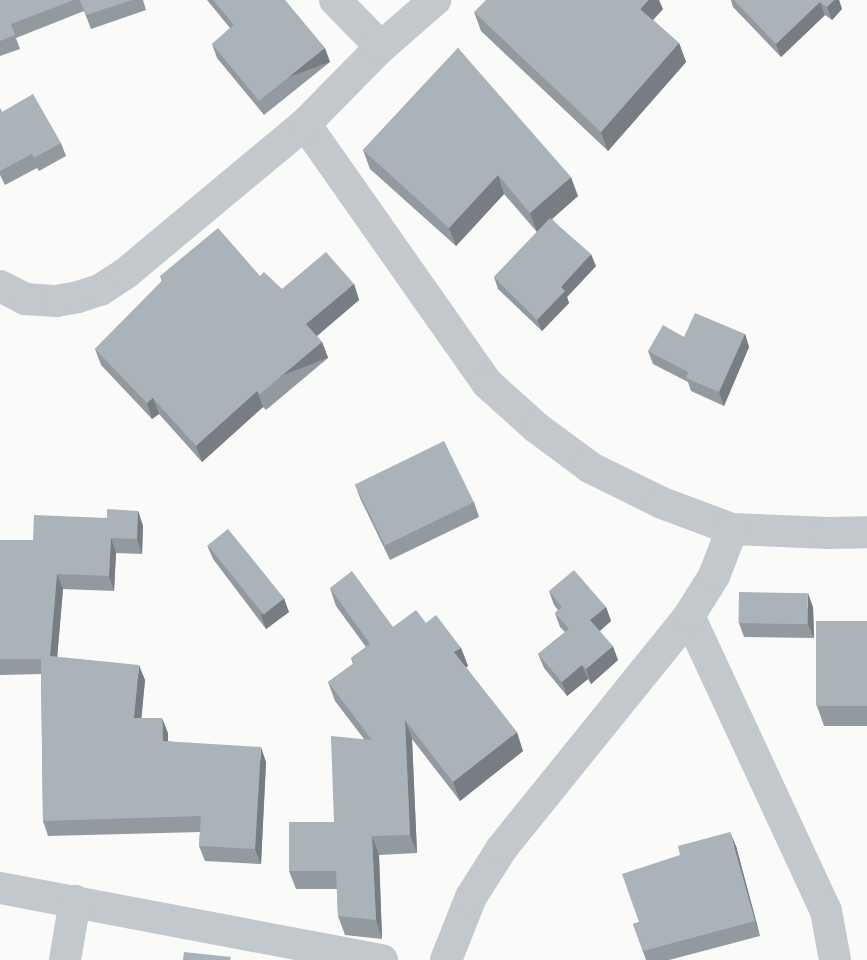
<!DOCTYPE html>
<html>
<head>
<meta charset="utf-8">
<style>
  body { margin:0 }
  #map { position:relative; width:867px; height:960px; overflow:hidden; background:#fafaf8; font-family:"Public Sans",sans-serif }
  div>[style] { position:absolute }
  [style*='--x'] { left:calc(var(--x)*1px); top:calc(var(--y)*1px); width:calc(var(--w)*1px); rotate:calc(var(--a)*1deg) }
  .minor>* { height:32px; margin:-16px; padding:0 16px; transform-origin:16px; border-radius:16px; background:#c3c8cc }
  .wall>* { inset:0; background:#929a9f }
  .shaded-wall>* { inset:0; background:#777d82; transform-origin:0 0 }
  .building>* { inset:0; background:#aab3b9; transform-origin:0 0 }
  span { translate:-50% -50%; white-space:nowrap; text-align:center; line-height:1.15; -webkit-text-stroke:6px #fff; paint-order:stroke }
</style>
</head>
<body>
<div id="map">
  <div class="minor">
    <div style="--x:335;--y:0;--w:66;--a:45.6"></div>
    <div style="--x:305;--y:124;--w:317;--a:54.9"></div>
    <div style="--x:487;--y:383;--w:67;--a:42"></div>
    <div style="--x:537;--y:428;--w:67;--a:36.5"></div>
    <div style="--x:591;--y:468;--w:79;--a:26.2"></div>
    <div style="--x:662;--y:503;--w:75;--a:20.4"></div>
    <div style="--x:732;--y:529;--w:96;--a:2.4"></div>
    <div style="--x:828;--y:533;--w:39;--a:-1"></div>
    <div style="--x:0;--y:286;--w:28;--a:27"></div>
    <div style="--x:25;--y:299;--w:31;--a:4"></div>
    <div style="--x:56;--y:301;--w:22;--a:-10"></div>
    <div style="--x:78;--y:297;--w:23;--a:-18"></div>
    <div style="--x:100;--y:290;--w:31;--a:-33"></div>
    <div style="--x:126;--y:273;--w:233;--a:-39.8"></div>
    <div style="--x:305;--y:124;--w:108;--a:-45.4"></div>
    <div style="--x:381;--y:47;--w:72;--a:-41"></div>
    <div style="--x:689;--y:616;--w:325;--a:65.1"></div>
    <div style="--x:826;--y:911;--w:50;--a:79.6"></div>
    <div style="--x:0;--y:888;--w:389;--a:10.7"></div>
    <div style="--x:65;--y:960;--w:60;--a:-80.4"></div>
    <div style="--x:446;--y:960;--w:68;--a:-68.4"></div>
    <div style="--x:471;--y:897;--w:58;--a:-57.7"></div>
    <div style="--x:502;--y:848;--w:298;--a:-51.1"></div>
    <div style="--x:689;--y:616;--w:47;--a:-58"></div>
    <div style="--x:714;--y:576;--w:50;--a:-69"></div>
  </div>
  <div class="wall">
    <div style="clip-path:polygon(0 0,143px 0,146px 10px,91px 29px,84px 11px,16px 38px,20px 49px,0 56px)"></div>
    <div style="clip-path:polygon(207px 0,285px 0,330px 62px,264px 115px,217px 58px,212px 44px,230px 28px)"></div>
    <div style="clip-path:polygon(731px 0,839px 0,842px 9px,832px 20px,825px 15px,781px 57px,733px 7px)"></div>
    <div style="clip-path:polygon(663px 9px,653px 20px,679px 43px,686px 62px,608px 151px,481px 31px,474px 12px)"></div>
    <div style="clip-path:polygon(458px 48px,578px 196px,552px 219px,596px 266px,567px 297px,569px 303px,542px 331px,498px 289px,494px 277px,537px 232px,504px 194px,456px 246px,370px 169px,363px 150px)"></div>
    <div style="clip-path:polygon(0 108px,2px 112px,61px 143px,66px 156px,39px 171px,37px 168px,5px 185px,0 175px)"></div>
    <div style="clip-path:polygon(160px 276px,260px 276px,282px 289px,354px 284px,359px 300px,317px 336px,322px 342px,328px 358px,266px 410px,263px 407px,202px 462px,159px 414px,152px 419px,101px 365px,95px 349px,162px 281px)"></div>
    <div style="clip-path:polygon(745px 334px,749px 347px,724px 406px,691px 391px,688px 382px,653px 364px,648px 351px,684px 337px)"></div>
    <div style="clip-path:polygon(355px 484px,474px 502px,479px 517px,390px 560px,360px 498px)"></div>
    <div style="clip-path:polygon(138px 511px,143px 526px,142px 554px,116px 553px,114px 591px,63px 589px,57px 657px,145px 680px,141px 718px,168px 733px,168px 741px,266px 762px,261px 864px,205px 861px,199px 846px,200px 832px,48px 836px,43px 821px,41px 674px,0 675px,0 540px,33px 540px,107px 518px)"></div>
    <div style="clip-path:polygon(207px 545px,289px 612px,266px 629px,213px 559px)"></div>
    <div style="clip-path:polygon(330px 588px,393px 627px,426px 623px,461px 648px,468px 666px,466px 667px,523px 751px,460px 801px,412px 739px,417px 853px,379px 855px,382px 939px,345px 935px,338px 916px,337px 889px,296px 889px,289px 871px,334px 822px,364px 739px,335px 701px,328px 682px,353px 664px,351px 658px,366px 647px,336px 606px)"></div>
    <div style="clip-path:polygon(549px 591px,606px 607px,611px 621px,600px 631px,618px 660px,591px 684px,588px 679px,567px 696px,544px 668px,538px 654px,565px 632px,560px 627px,555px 613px,558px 610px,554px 605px)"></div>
    <div style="clip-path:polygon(813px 607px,814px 638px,744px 637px,739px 623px)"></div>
    <div style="clip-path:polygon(867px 621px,867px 726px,824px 726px,817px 706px)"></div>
    <div style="clip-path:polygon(736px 846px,760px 936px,669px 960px,646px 960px,633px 924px,639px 922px)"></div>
  </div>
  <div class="shaded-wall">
    <div style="clip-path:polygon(648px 0,659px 0,663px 9px,646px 27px,640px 9px)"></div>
    <div style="clip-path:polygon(834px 0,839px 0,842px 9px,832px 20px,827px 7px)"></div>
    <div style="clip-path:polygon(820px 2px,825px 15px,781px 57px,776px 44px)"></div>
    <div style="clip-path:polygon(679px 43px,686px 62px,608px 151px,601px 132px)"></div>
    <div style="left:325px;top:48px;width:15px;height:85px;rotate:70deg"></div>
    <div style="clip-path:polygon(498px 175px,504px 194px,456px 246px,449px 228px)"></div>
    <div style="clip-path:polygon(571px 177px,578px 196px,537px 232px,530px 213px)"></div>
    <div style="clip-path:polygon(591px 254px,596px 266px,567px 297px,569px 303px,542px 331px,537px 320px,561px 287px)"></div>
    <div style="clip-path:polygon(354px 284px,359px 300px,312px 340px,306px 324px)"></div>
    <div style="clip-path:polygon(745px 334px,749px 347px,724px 406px,719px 392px)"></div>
    <div style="left:322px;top:342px;width:17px;height:81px;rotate:69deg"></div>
    <div style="clip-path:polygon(257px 391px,263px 407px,202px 462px,196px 446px)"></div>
    <div style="clip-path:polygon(153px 398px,159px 414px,152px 419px,147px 403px)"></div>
    <div style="clip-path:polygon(138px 511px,143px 526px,142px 554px,137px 539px)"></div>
    <div style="clip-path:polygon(111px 538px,116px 553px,114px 591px,109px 576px)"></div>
    <div style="clip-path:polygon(57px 574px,63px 589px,56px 671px,50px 656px)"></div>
    <div style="clip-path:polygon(808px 593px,813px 607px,814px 638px,808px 624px)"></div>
    <div style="clip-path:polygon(284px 598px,289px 612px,266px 629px,261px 615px)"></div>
    <div style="clip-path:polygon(606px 607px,611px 621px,596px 634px,590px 620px)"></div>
    <div style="clip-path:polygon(613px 646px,618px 660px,591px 684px,586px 669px)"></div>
    <div style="clip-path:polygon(461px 648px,468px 666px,461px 671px,454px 652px)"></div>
    <div style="clip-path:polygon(139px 665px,145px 680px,140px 734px,134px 718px)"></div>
    <div style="clip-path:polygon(582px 665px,588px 679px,567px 696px,562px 682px)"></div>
    <div style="clip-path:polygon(162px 718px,168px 733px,168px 756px,163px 741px)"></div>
    <div style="clip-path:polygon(405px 720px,412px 739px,417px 853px,410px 835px)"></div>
    <div style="clip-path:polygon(517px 732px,523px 751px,460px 801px,453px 782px)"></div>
    <div style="clip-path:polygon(261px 747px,266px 762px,261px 864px,255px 849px)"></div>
    <div style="clip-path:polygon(730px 832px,736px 846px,760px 936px,755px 921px)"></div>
    <div style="clip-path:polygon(372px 836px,379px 855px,382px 939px,376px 920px)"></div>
  </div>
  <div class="building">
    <div style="clip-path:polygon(0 0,74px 0,11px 24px,15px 35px,0 41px)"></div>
    <div style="clip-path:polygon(80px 0,132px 0,86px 15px)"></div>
    <div style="clip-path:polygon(213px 0,285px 0,325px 48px,259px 101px,212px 44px,234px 25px)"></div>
    <div style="clip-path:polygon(486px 0,648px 0,640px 9px,679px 43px,601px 132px,474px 12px)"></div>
    <div style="clip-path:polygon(734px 0,834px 0,827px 7px,820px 2px,776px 44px)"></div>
    <div style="clip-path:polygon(458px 48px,571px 177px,530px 213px,498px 175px,449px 228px,363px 150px)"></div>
    <div style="clip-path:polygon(33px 94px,61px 143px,34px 158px,32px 154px,0 171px,0 108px,2px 112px)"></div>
    <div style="clip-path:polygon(550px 218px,591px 254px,561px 287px,565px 291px,537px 320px,494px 277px)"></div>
    <div style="clip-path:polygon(218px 228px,260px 276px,264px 272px,282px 289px,326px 252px,354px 284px,306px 324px,322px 342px,260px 394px,257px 391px,196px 446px,153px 398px,147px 403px,95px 349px,163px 280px,160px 276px)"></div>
    <div style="clip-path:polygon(695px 313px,745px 334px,719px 392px,686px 378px,688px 372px,648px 351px,663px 325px,684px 337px)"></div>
    <div style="left:444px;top:441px;width:68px;height:99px;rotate:64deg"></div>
    <div style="clip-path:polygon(107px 509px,138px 511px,137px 539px,111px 538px,109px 576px,57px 574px,50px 656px,139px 665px,134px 718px,162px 718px,163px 741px,261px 747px,255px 849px,199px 846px,201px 816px,43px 821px,41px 659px,0 659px,0 540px,33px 540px,34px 515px,107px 518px)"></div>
    <div style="left:228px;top:529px;width:89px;height:26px;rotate:51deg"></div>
    <div style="clip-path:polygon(574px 570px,606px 607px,590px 620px,613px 646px,586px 669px,582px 665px,562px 682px,538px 654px,569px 629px,555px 613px,562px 607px,549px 591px)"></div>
    <div style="clip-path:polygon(352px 571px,393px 627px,416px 610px,426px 623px,436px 615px,461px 648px,454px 652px,517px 732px,453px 782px,405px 720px,410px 835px,372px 836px,376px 920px,338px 916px,336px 871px,289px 871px,289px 822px,334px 822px,331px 736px,372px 740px,328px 682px,354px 663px,351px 658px,370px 644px,330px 588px)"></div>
    <div style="left:739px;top:592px;width:69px;height:31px;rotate:1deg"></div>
    <div style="left:867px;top:621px;width:85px;height:51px;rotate:90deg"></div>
    <div style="clip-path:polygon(730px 832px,755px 921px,643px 951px,633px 924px,639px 922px,622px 874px,680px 855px,678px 846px)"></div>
    <div style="clip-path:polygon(184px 952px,231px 957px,230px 960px,183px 960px)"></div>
  </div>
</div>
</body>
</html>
